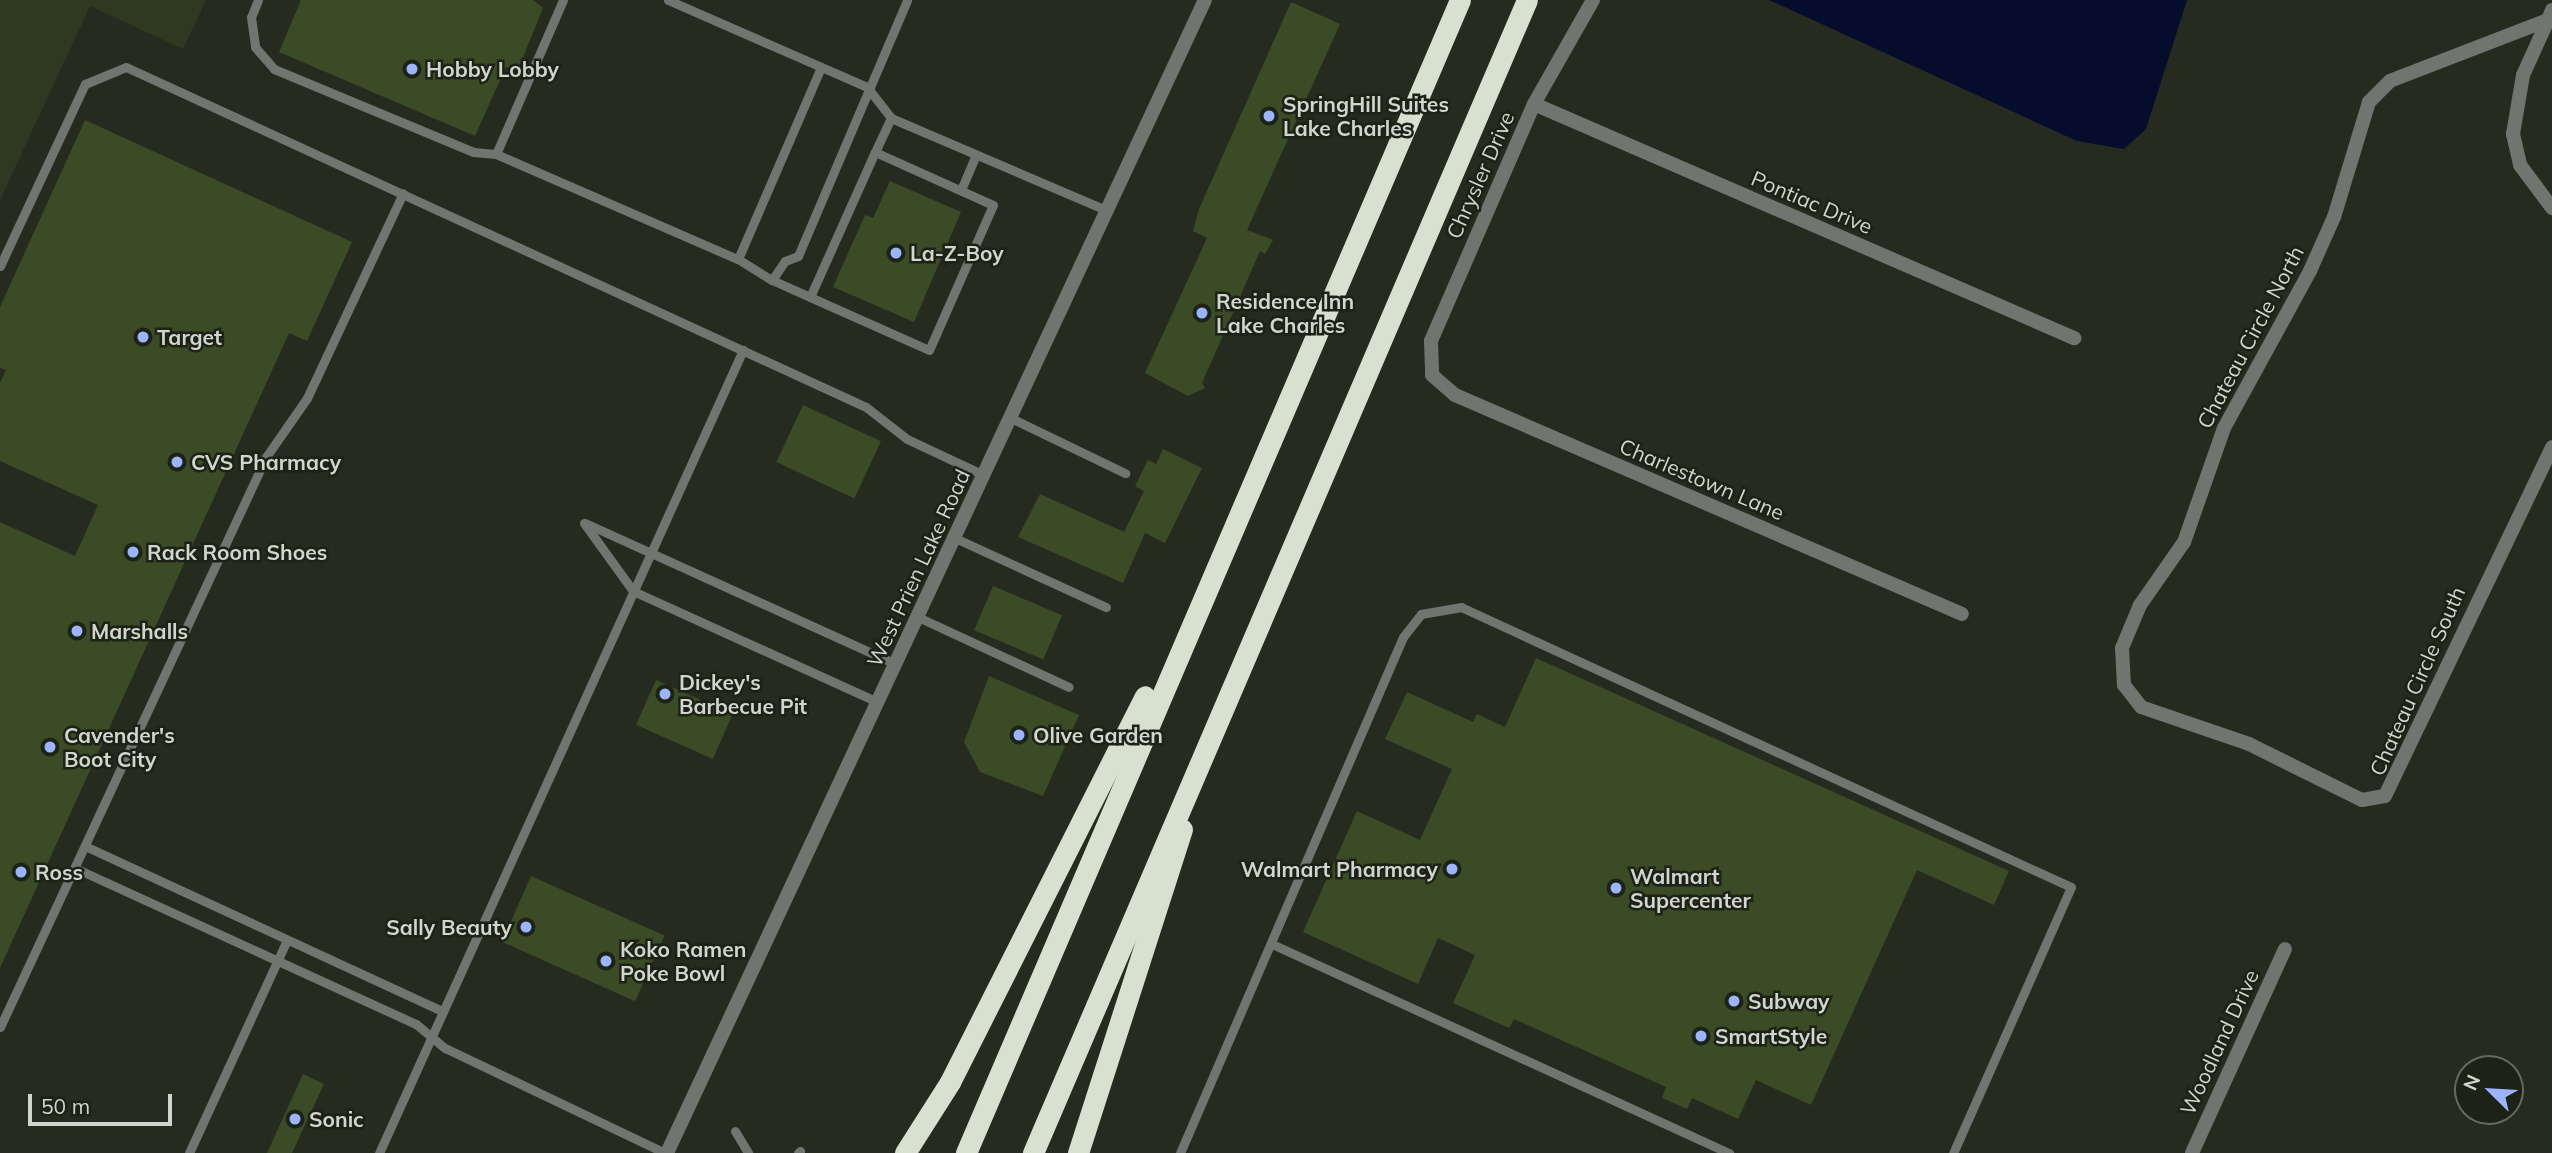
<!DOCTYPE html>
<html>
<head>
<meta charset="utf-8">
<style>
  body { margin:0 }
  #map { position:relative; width:2552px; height:1153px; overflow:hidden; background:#262b20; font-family:Mulish,sans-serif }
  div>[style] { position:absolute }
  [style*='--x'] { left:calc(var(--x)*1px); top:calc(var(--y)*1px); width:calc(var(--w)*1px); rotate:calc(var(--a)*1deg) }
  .green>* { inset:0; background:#2f3921 }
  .water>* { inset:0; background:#060c2b }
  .building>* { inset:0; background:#3b4b25; transform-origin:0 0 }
  .service>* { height:9px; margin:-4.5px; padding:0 4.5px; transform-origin:4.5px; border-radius:4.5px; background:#72756f }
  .minor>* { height:14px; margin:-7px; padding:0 7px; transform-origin:7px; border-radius:7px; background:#72756f }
  .tertiary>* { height:14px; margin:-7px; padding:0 7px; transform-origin:7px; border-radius:7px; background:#72756f }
  .motorway>* { height:21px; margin:-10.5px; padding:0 10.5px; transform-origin:10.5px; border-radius:10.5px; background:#d8e0d0 }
  .dots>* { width:19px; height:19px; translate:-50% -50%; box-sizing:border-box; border:4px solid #1c2216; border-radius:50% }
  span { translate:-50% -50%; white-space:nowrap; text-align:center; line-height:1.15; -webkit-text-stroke:5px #1c2216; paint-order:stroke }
  .poi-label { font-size:21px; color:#d1d5cd; font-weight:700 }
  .left { translate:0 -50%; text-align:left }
  .right { translate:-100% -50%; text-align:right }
  .street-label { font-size:21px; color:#d1d5cd }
  .north { position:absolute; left:2454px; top:1055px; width:70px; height:70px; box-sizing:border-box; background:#1c2216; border:2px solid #646a5f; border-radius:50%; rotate:294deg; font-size:19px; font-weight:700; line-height:28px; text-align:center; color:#d1d5cd }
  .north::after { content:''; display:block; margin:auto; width:24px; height:32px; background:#9cb4fd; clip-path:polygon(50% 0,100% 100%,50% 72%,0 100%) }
  .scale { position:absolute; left:28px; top:1094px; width:144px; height:32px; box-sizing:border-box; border:4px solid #d1d5cd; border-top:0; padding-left:9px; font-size:21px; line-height:24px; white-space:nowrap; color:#d1d5cd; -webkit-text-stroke:5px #1c2216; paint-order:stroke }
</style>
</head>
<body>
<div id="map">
  <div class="green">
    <div style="clip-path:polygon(0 0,206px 0,183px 49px,90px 6px,0 200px)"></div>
  </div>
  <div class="water">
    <div style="clip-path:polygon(1769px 0,2187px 0,2146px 129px,2124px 149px,2077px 141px)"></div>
  </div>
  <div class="building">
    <div style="clip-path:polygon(301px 0,533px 0,543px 8px,517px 72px,506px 67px,475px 136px,279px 52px)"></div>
    <div style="clip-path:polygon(1291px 2px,1340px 24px,1247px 230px,1273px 240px,1265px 254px,1260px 251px,1202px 383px,1205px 388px,1188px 396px,1145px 373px,1207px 238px,1193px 231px,1199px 209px)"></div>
    <div style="clip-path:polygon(85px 120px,352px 242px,307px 341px,289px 333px,0 968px,0 522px,75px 556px,98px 505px,0 461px,0 383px,6px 370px,0 368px,0 307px)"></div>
    <div style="clip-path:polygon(890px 181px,961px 212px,914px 322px,833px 287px,865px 215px,873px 218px)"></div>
    <div style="left:803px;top:405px;width:86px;height:63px;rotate:25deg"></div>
    <div style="clip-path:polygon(1163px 449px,1202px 468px,1165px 543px,1145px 533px,1123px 583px,1018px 537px,1040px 494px,1124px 532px,1144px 491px,1135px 486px,1148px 460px,1156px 464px)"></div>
    <div style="left:993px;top:586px;width:75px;height:48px;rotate:23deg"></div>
    <div style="clip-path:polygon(1536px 658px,2009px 871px,1994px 905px,1917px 870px,1811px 1105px,1756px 1080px,1738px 1119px,1692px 1098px,1687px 1109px,1662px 1098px,1666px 1087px,1514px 1019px,1509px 1028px,1453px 1003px,1475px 955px,1438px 938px,1418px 984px,1303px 932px,1357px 811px,1420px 840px,1452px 769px,1385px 739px,1407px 692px,1473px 722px,1477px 714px,1505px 727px)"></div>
    <div style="clip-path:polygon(989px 676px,1079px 715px,1043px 796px,980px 772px,964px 742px)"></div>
    <div style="left:656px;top:680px;width:84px;height:49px;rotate:24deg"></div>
    <div style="left:531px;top:876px;width:146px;height:72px;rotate:24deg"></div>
    <div style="clip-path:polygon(303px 1074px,324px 1084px,292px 1153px,267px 1153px)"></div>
  </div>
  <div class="service">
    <div style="--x:258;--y:0;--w:18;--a:112"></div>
    <div style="--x:251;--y:17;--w:30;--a:82"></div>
    <div style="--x:255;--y:47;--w:29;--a:49"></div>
    <div style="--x:274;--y:69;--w:216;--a:22.6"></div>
    <div style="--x:473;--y:152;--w:23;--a:5"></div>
    <div style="--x:563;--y:0;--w:168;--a:113.5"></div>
    <div style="--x:496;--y:154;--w:264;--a:23.5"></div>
    <div style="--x:738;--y:259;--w:40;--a:32"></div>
    <div style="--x:772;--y:280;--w:23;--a:-56"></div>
    <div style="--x:785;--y:261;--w:14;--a:-21"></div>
    <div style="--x:798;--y:256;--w:278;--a:-66.9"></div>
    <div style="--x:668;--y:0;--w:217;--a:23.6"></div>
    <div style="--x:867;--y:87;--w:39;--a:52"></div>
    <div style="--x:875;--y:152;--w:129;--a:24.2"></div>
    <div style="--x:993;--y:205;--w:158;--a:113.8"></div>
    <div style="--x:929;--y:350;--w:130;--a:-156"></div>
    <div style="--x:810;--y:297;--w:159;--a:-65.9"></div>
    <div style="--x:875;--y:152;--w:38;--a:-65"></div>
    <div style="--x:891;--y:118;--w:236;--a:23.2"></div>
    <div style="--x:961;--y:190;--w:38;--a:-67"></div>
    <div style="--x:738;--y:259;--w:209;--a:-66.6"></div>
    <div style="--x:0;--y:266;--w:201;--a:-65"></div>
    <div style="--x:85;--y:84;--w:44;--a:-22.5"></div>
    <div style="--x:126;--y:67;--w:814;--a:24.68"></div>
    <div style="--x:866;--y:407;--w:52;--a:38"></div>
    <div style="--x:907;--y:439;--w:85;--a:25.1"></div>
    <div style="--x:772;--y:280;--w:42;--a:24.1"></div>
    <div style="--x:1011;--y:418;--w:127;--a:25.8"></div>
    <div style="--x:584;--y:523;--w:84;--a:54.2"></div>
    <div style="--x:633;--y:591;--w:269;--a:24.4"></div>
    <div style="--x:585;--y:523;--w:341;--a:24.4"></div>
    <div style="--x:955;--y:538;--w:166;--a:24.6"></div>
    <div style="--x:918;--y:617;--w:166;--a:24.9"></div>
    <div style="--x:85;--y:846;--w:393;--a:24.8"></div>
    <div style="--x:75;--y:868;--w:375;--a:24.6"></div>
    <div style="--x:416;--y:1024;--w:38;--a:40"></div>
    <div style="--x:445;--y:1048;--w:244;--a:25.5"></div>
    <div style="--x:1272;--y:944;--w:503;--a:24.58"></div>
    <div style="--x:0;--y:1027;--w:629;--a:-64.98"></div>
    <div style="--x:266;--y:457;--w:72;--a:-55.2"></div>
    <div style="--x:307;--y:398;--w:226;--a:-64.9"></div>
    <div style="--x:735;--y:1131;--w:26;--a:59"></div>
    <div style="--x:189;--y:1153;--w:234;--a:-65.3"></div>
    <div style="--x:379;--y:1153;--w:882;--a:-65.62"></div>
    <div style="--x:798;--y:1153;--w:3;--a:-45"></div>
    <div style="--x:1180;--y:1153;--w:562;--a:-66.63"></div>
    <div style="--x:1403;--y:637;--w:29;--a:-52"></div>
    <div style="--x:1421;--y:614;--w:41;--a:-9.9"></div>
    <div style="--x:1461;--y:607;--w:671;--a:24.66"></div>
    <div style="--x:2071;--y:887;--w:291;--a:113.9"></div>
  </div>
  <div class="minor">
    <div style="--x:1593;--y:0;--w:120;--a:119.6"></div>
    <div style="--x:1534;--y:104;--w:258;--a:113.5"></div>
    <div style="--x:1431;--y:341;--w:34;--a:88"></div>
    <div style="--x:1432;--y:375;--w:30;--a:41"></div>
    <div style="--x:1455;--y:395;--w:552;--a:23.36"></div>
    <div style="--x:2552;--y:10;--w:11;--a:112"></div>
    <div style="--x:2548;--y:20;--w:169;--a:158.9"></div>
    <div style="--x:2390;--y:81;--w:30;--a:135"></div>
    <div style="--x:2369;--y:102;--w:120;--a:106.9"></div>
    <div style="--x:2334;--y:217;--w:59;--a:114"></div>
    <div style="--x:2310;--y:271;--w:179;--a:118.7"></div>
    <div style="--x:2224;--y:428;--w:121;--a:109.3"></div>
    <div style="--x:2184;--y:542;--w:77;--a:124.9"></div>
    <div style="--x:2140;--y:605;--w:47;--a:112.7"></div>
    <div style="--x:2122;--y:648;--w:37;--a:87"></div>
    <div style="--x:2124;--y:685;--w:28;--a:52"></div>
    <div style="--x:2141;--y:707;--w:114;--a:18.9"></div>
    <div style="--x:2249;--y:744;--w:126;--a:26.4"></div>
    <div style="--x:2362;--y:800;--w:23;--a:-10"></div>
    <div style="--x:2385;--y:796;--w:387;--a:-64.4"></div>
    <div style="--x:2548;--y:20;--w:60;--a:114.4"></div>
    <div style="--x:2523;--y:75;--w:60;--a:99.6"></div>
    <div style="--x:2513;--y:134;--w:32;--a:77"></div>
    <div style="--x:2520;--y:165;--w:54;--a:53.3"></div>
    <div style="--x:1534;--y:104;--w:589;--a:23.43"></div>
    <div style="--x:2192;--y:1153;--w:224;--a:-65.5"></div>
  </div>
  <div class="tertiary">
    <div style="--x:667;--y:1153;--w:1272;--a:-64.99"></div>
  </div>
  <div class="motorway">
    <div style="--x:905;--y:1153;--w:84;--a:-57.6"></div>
    <div style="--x:950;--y:1082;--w:432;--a:-63.2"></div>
    <div style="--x:966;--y:1153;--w:1254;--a:-66.81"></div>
    <div style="--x:1033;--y:1153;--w:1254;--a:-66.81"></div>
    <div style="--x:1078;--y:1153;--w:340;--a:-72.2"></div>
  </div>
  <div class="dots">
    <div style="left:412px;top:69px;background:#9cb4fd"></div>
    <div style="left:1269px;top:116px;background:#9cb4fd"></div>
    <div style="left:896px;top:253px;background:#9cb4fd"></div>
    <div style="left:1202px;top:313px;background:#9cb4fd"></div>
    <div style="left:143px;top:337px;background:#9cb4fd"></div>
    <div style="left:177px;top:462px;background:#9cb4fd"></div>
    <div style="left:133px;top:552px;background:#9cb4fd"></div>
    <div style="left:77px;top:631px;background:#9cb4fd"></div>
    <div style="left:665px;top:694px;background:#9cb4fd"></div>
    <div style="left:1019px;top:735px;background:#9cb4fd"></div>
    <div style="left:50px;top:747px;background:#9cb4fd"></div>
    <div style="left:1452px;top:869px;background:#9cb4fd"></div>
    <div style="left:21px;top:872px;background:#9cb4fd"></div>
    <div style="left:1616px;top:888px;background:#9cb4fd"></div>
    <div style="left:526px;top:927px;background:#9cb4fd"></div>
    <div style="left:606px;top:961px;background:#9cb4fd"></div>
    <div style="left:1734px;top:1001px;background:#9cb4fd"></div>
    <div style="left:1701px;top:1036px;background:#9cb4fd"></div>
    <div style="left:295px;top:1119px;background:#9cb4fd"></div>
  </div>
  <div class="poi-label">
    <span class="left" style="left:426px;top:69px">Hobby Lobby</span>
    <span class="left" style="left:1283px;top:116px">SpringHill Suites<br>Lake Charles</span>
    <span class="left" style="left:910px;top:253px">La-Z-Boy</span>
    <span class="left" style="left:1216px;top:313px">Residence Inn<br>Lake Charles</span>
    <span class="left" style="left:157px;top:337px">Target</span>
    <span class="left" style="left:191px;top:462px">CVS Pharmacy</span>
    <span class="left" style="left:147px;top:552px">Rack Room Shoes</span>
    <span class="left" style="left:91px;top:631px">Marshalls</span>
    <span class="left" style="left:679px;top:694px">Dickey's<br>Barbecue Pit</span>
    <span class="left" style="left:64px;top:747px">Cavender's<br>Boot City</span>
    <span class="left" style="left:1033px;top:735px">Olive Garden</span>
    <span class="right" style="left:1438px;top:869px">Walmart Pharmacy</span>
    <span class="left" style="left:35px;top:872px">Ross</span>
    <span class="left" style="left:1630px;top:888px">Walmart<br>Supercenter</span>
    <span class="right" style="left:512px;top:927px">Sally Beauty</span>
    <span class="left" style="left:620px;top:961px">Koko Ramen<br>Poke Bowl</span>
    <span class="left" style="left:1748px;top:1001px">Subway</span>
    <span class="left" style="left:1715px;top:1036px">SmartStyle</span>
    <span class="left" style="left:309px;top:1119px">Sonic</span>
  </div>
  <div class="street-label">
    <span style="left:1480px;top:175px;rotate:-66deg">Chrysler Drive</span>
    <span style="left:1812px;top:202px;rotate:23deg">Pontiac Drive</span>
    <span style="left:2250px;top:337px;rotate:-62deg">Chateau Circle North</span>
    <span style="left:1702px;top:479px;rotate:23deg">Charlestown Lane</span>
    <span style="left:918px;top:568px;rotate:-65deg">West Prien Lake Road</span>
    <span style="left:2417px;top:681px;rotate:-66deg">Chateau Circle South</span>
    <span style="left:2219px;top:1042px;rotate:-65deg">Woodland Drive</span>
  </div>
  <div class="north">N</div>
  <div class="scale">50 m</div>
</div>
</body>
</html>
